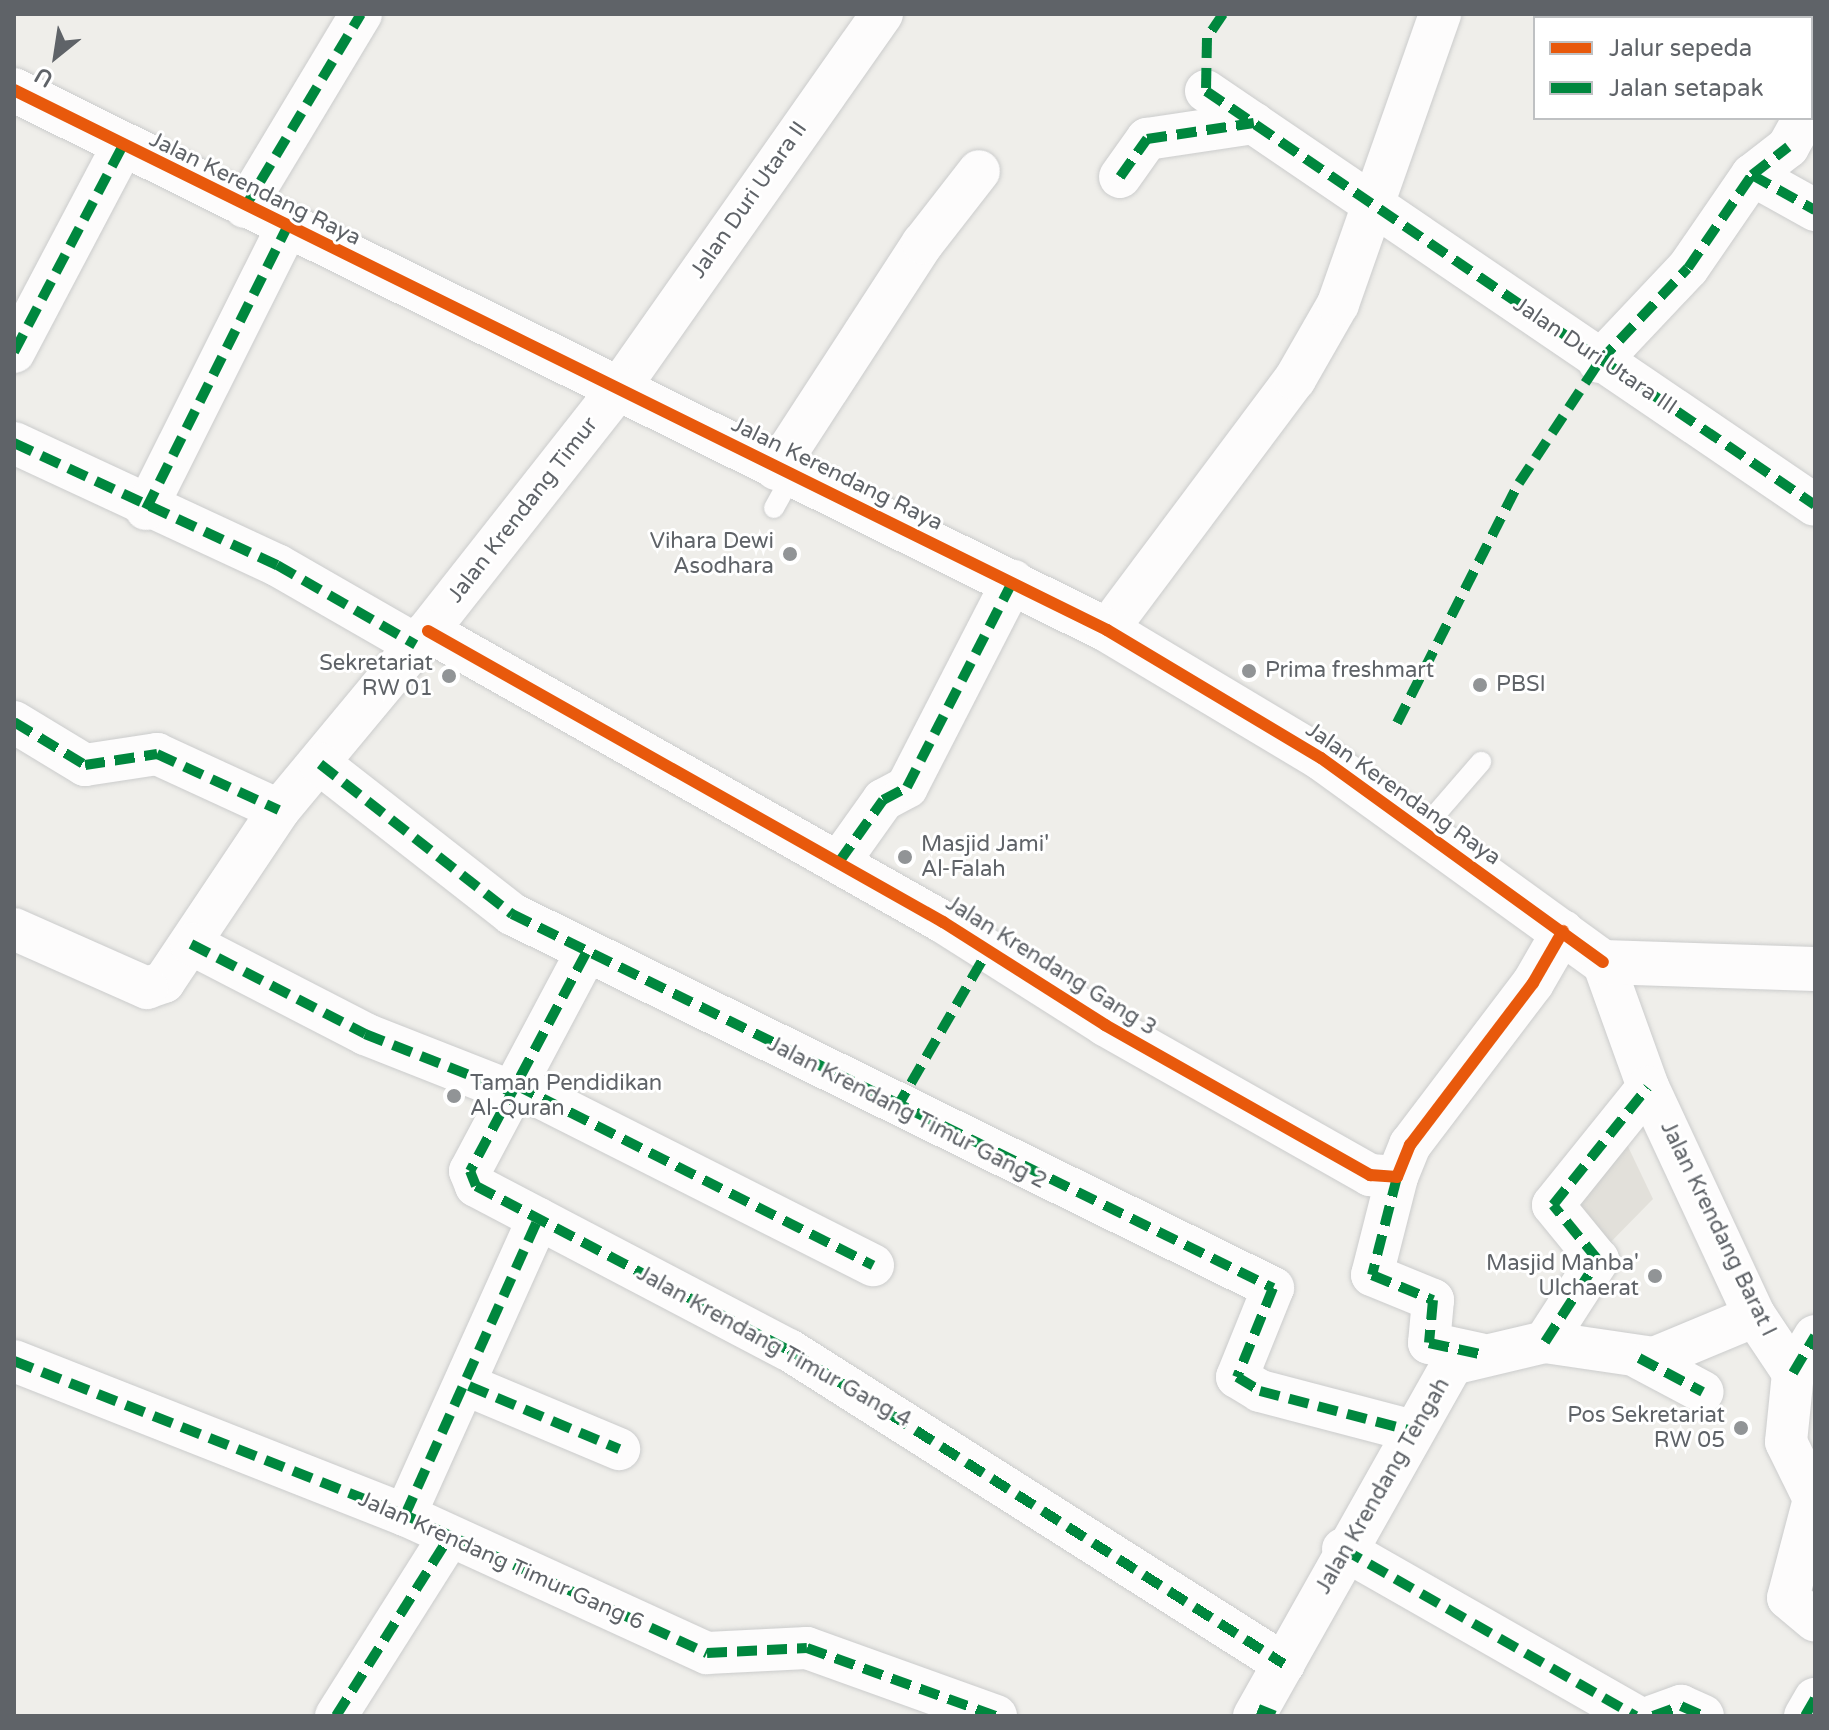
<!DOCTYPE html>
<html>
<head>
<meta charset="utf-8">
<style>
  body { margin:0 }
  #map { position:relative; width:1829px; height:1730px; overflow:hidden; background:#efeeea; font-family:"Varela Round",sans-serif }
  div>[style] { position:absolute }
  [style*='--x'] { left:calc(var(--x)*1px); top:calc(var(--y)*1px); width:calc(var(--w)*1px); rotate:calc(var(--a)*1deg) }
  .education>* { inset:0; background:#e2e0da }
  .roads { filter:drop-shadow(0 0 2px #cbcccc) drop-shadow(0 0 2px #cbcccc) }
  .lane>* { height:20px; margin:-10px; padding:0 10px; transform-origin:10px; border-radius:10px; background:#fdfcfc }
  .street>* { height:42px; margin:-21px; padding:0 21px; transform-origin:21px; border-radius:21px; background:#fdfcfc }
  .secondary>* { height:44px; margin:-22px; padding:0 22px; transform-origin:22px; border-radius:22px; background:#fdfcfc }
  .quiet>* { height:10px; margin-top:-5px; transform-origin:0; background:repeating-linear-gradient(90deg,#00873e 0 20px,transparent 0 30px) }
  .cycleway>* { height:12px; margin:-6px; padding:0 6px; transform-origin:6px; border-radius:6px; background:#e8590c }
  .dots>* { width:22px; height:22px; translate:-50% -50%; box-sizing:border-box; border:4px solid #fff; border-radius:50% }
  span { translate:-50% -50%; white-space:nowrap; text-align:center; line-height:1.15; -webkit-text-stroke:6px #fff; paint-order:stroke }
  .street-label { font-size:22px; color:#5f6368 }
  .poi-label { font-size:22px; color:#5f6368 }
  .right { translate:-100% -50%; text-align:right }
  .left { translate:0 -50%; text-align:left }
  .frame { position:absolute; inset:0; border:16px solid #5f6368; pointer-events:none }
  .legend { position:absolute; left:1533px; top:16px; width:280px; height:104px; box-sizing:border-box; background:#fff; border:2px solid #bfc1c3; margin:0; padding:10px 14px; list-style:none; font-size:24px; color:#5f6368 }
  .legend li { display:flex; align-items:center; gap:16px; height:40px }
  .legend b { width:40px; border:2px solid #bfc1c3 }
  .north { position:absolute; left:16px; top:16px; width:80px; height:80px; -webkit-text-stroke:6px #fff; paint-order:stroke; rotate:210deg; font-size:22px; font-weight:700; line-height:32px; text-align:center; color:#5f6368 }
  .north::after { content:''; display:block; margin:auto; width:28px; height:36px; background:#5f6368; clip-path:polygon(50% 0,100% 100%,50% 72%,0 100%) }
</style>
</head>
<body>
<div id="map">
  <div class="education">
    <div style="clip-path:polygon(1622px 1134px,1653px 1199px,1599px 1254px,1554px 1206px)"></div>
  </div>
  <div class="roads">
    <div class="lane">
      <div style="--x:774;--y:508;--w:37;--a:-61"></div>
      <div style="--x:1423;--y:829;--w:89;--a:-49.1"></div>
    </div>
    <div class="street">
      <div style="--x:882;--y:14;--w:457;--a:125.1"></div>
      <div style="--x:619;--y:388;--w:309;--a:128.2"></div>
      <div style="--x:428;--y:631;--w:592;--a:29.47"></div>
      <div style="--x:943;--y:922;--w:192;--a:32.4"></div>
      <div style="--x:1105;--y:1025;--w:305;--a:29.5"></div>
      <div style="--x:1370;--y:1175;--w:27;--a:4"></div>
      <div style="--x:1397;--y:1177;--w:35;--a:-68"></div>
      <div style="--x:1410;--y:1145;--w:203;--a:-52.8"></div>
      <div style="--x:1533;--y:983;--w:60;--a:-60"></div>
      <div style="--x:1592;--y:14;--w:7;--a:34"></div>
      <div style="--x:1206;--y:91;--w:736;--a:34.21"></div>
      <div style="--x:1752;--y:175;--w:72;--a:29.1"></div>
      <div style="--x:1120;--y:177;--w:47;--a:-54.6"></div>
      <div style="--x:1147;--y:139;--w:108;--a:-8.5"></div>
      <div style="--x:245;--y:207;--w:225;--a:-59"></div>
      <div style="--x:14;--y:352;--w:232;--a:-62.2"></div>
      <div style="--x:1599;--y:362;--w:129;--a:-46.6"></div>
      <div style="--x:1688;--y:268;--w:113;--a:-55.5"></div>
      <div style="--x:1752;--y:175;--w:46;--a:-37.9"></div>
      <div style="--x:1788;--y:147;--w:33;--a:-61"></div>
      <div style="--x:14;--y:443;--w:290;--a:24.9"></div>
      <div style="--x:277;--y:565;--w:160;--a:29.9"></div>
      <div style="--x:416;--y:645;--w:214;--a:129.7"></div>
      <div style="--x:279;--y:810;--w:207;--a:123.8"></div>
      <div style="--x:164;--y:982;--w:18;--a:161"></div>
      <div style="--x:147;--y:988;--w:145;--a:-156.1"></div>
      <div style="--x:776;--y:469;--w:270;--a:-57"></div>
      <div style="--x:923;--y:243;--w:91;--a:-52.1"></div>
      <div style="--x:146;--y:509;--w:315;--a:-63.4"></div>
      <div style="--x:1107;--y:630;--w:314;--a:-53.2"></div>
      <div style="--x:1295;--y:379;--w:86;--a:-60.2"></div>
      <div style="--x:1338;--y:304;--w:307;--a:-70.6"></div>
      <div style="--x:14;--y:722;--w:83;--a:31.2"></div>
      <div style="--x:85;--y:765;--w:73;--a:-8.7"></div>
      <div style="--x:157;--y:754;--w:134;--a:24.7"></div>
      <div style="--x:320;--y:764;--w:244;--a:38"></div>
      <div style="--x:512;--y:914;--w:848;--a:26.17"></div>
      <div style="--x:1273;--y:1288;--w:96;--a:112"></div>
      <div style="--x:1237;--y:1377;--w:27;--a:31"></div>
      <div style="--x:1260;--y:1391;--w:157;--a:14.7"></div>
      <div style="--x:839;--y:862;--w:76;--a:-54.6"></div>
      <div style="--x:883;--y:800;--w:27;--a:-28"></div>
      <div style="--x:907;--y:787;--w:232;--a:-62.8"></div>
      <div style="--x:191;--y:944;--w:196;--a:27.3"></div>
      <div style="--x:365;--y:1034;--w:158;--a:21.5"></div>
      <div style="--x:586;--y:953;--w:247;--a:118"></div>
      <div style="--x:470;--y:1171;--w:16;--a:68"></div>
      <div style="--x:476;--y:1186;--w:353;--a:27.7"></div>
      <div style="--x:789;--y:1350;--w:586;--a:32.39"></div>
      <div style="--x:1603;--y:962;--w:133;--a:70.2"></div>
      <div style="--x:1648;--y:1087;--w:253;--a:65"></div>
      <div style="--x:1755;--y:1316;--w:69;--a:56.3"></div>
      <div style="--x:1793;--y:1373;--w:69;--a:95.8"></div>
      <div style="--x:1786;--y:1442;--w:64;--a:63.8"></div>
      <div style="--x:1814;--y:1499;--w:102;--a:104.7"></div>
      <div style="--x:1788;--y:1598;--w:35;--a:40"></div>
      <div style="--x:516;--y:1085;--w:400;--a:26.8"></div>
      <div style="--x:1397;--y:1177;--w:101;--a:104.3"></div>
      <div style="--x:1372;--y:1275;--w:66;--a:22.3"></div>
      <div style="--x:1433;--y:1300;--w:43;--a:95.3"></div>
      <div style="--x:1429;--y:1343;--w:52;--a:12.2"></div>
      <div style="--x:1545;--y:1342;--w:98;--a:-57.1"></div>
      <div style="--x:1598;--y:1260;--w:71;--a:-129.3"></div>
      <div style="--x:1553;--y:1205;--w:151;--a:-51.2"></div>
      <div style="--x:1639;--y:1358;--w:72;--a:28"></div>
      <div style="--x:14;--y:1361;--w:420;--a:21.5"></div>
      <div style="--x:405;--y:1515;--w:332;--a:24.6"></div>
      <div style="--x:707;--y:1653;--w:100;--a:-2.9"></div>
      <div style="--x:807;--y:1648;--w:201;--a:19.8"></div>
      <div style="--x:1793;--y:1373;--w:43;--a:-59.3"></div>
      <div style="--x:469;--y:1386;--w:163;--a:22.8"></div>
      <div style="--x:405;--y:1515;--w:325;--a:-65.8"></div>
      <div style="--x:1343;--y:1549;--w:337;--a:29.7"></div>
      <div style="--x:336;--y:1716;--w:209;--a:-57.7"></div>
      <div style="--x:1254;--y:1716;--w:404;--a:-60.6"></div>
      <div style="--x:1452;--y:1364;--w:96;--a:-13.3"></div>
      <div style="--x:1545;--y:1342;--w:110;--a:8.4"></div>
      <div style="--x:1654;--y:1358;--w:109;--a:-22.6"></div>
      <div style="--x:1653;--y:1716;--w:30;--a:-20"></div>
      <div style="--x:1681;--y:1706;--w:24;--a:24"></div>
      <div style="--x:1805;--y:1716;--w:20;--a:-60"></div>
    </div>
    <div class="secondary">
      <div style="--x:14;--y:90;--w:1219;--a:26.29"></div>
      <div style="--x:1107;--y:630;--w:249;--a:30.9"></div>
      <div style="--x:1321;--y:758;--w:348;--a:35.9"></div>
      <div style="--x:1603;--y:962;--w:212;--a:1.9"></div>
    </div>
  </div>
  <div class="quiet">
    <div style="--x:1223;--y:14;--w:29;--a:124"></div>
    <div style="--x:1207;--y:38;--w:53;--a:91.1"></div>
    <div style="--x:1206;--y:91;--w:736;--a:34.21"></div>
    <div style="--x:1592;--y:14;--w:7;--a:34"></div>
    <div style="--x:1752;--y:175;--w:72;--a:29.1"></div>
    <div style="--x:1120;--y:177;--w:47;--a:-54.6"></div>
    <div style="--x:1147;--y:139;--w:108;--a:-8.5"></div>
    <div style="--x:245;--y:207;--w:225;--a:-59"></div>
    <div style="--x:14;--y:352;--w:232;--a:-62.2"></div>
    <div style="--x:14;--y:443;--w:290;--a:24.9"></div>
    <div style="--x:277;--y:565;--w:160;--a:29.9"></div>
    <div style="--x:146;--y:509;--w:315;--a:-63.4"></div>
    <div style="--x:14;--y:722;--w:83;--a:31.2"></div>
    <div style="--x:85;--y:765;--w:73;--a:-8.7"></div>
    <div style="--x:157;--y:754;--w:134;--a:24.7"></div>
    <div style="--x:1397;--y:723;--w:269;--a:-63.1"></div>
    <div style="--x:1519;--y:483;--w:145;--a:-56.5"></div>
    <div style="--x:1599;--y:362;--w:129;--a:-46.6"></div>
    <div style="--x:1688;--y:268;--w:113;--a:-55.5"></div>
    <div style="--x:1752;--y:175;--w:46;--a:-37.9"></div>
    <div style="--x:320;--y:764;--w:244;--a:38"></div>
    <div style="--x:512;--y:914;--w:848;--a:26.17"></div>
    <div style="--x:1273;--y:1288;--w:96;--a:112"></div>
    <div style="--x:1237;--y:1377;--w:27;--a:31"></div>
    <div style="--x:1260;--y:1391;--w:157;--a:14.7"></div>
    <div style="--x:839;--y:862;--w:76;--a:-54.6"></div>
    <div style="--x:883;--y:800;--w:27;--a:-28"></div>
    <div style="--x:907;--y:787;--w:232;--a:-62.8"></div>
    <div style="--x:191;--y:944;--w:196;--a:27.3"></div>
    <div style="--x:365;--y:1034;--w:158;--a:21.5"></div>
    <div style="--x:586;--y:953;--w:247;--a:118"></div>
    <div style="--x:470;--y:1171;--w:16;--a:68"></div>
    <div style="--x:476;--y:1186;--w:353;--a:27.7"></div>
    <div style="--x:789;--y:1350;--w:586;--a:32.39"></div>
    <div style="--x:516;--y:1085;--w:400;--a:26.8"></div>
    <div style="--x:896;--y:1109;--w:181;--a:-59.9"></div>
    <div style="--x:1397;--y:1177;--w:101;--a:104.3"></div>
    <div style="--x:1372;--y:1275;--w:66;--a:22.3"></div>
    <div style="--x:1433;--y:1300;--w:43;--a:95.3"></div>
    <div style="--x:1429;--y:1343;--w:52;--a:12.2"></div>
    <div style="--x:1545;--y:1342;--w:98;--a:-57.1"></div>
    <div style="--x:1598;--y:1260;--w:71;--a:-129.3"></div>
    <div style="--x:1553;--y:1205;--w:151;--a:-51.2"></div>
    <div style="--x:1639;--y:1358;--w:72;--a:28"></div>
    <div style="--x:14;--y:1361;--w:420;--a:21.5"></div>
    <div style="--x:405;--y:1515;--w:332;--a:24.6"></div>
    <div style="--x:707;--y:1653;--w:100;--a:-2.9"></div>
    <div style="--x:807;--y:1648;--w:201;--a:19.8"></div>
    <div style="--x:1793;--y:1373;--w:43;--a:-59.3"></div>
    <div style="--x:469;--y:1386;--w:163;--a:22.8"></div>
    <div style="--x:405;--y:1515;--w:325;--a:-65.8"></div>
    <div style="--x:1343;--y:1549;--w:337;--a:29.7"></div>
    <div style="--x:1258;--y:1709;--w:18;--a:22"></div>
    <div style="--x:336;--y:1716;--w:209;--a:-57.7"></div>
    <div style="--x:1653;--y:1716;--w:30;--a:-20"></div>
    <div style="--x:1681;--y:1706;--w:24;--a:24"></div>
    <div style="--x:1805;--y:1716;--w:20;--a:-60"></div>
  </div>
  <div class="cycleway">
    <div style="--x:14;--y:90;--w:1219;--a:26.29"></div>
    <div style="--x:1107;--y:630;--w:249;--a:30.9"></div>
    <div style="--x:1321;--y:758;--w:348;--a:35.9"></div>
    <div style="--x:428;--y:631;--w:592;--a:29.47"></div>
    <div style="--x:943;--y:922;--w:192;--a:32.4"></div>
    <div style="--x:1105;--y:1025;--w:305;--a:29.5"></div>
    <div style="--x:1370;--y:1175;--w:27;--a:4"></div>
    <div style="--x:1397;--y:1177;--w:35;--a:-68"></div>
    <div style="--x:1410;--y:1145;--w:203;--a:-52.8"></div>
    <div style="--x:1533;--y:983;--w:60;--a:-60"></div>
  </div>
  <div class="dots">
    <div style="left:790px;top:554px;background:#919496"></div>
    <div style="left:1249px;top:671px;background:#919496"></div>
    <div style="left:449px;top:676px;background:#919496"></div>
    <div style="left:1480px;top:685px;background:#919496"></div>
    <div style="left:905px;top:857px;background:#919496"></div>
    <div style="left:454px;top:1096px;background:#919496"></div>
    <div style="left:1655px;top:1276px;background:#919496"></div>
    <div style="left:1741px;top:1428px;background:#919496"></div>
  </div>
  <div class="street-label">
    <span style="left:255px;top:189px;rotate:26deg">Jalan Kerendang Raya</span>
    <span style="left:749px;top:200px;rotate:-55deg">Jalan Duri Utara II</span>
    <span style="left:1595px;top:356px;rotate:34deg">Jalan Duri Utara III</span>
    <span style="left:837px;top:474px;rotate:26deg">Jalan Kerendang Raya</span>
    <span style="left:523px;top:510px;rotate:-52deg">Jalan Krendang Timur</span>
    <span style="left:1403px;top:794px;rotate:35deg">Jalan Kerendang Raya</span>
    <span style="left:1051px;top:966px;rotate:32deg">Jalan Krendang Gang 3</span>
    <span style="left:907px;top:1113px;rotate:27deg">Jalan Krendang Timur Gang 2</span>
    <span style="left:1718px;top:1229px;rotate:64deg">Jalan Krendang Barat I</span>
    <span style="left:774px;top:1347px;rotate:29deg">Jalan Krendang Timur Gang 4</span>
    <span style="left:1383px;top:1486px;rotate:-60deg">Jalan Krendang Tengah</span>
    <span style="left:501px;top:1561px;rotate:24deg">Jalan Krendang Timur Gang 6</span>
  </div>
  <div class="poi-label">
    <span class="right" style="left:774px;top:554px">Vihara Dewi<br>Asodhara</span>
    <span class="right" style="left:433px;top:676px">Sekretariat<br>RW 01</span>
    <span class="left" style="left:1265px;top:671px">Prima freshmart</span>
    <span class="left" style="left:1496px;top:685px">PBSI</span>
    <span class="left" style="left:921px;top:857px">Masjid Jami'<br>Al-Falah</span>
    <span class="left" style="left:470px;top:1096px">Taman Pendidikan<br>Al-Quran</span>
    <span class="right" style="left:1639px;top:1276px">Masjid Manba'<br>Ulchaerat</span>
    <span class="right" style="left:1725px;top:1428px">Pos Sekretariat<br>RW 05</span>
  </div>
  <div class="frame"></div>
  <ul class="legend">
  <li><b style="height:10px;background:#e8590c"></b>Jalur sepeda</li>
  <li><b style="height:10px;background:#00873e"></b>Jalan setapak</li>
  </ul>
  <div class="north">U</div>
</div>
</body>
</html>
